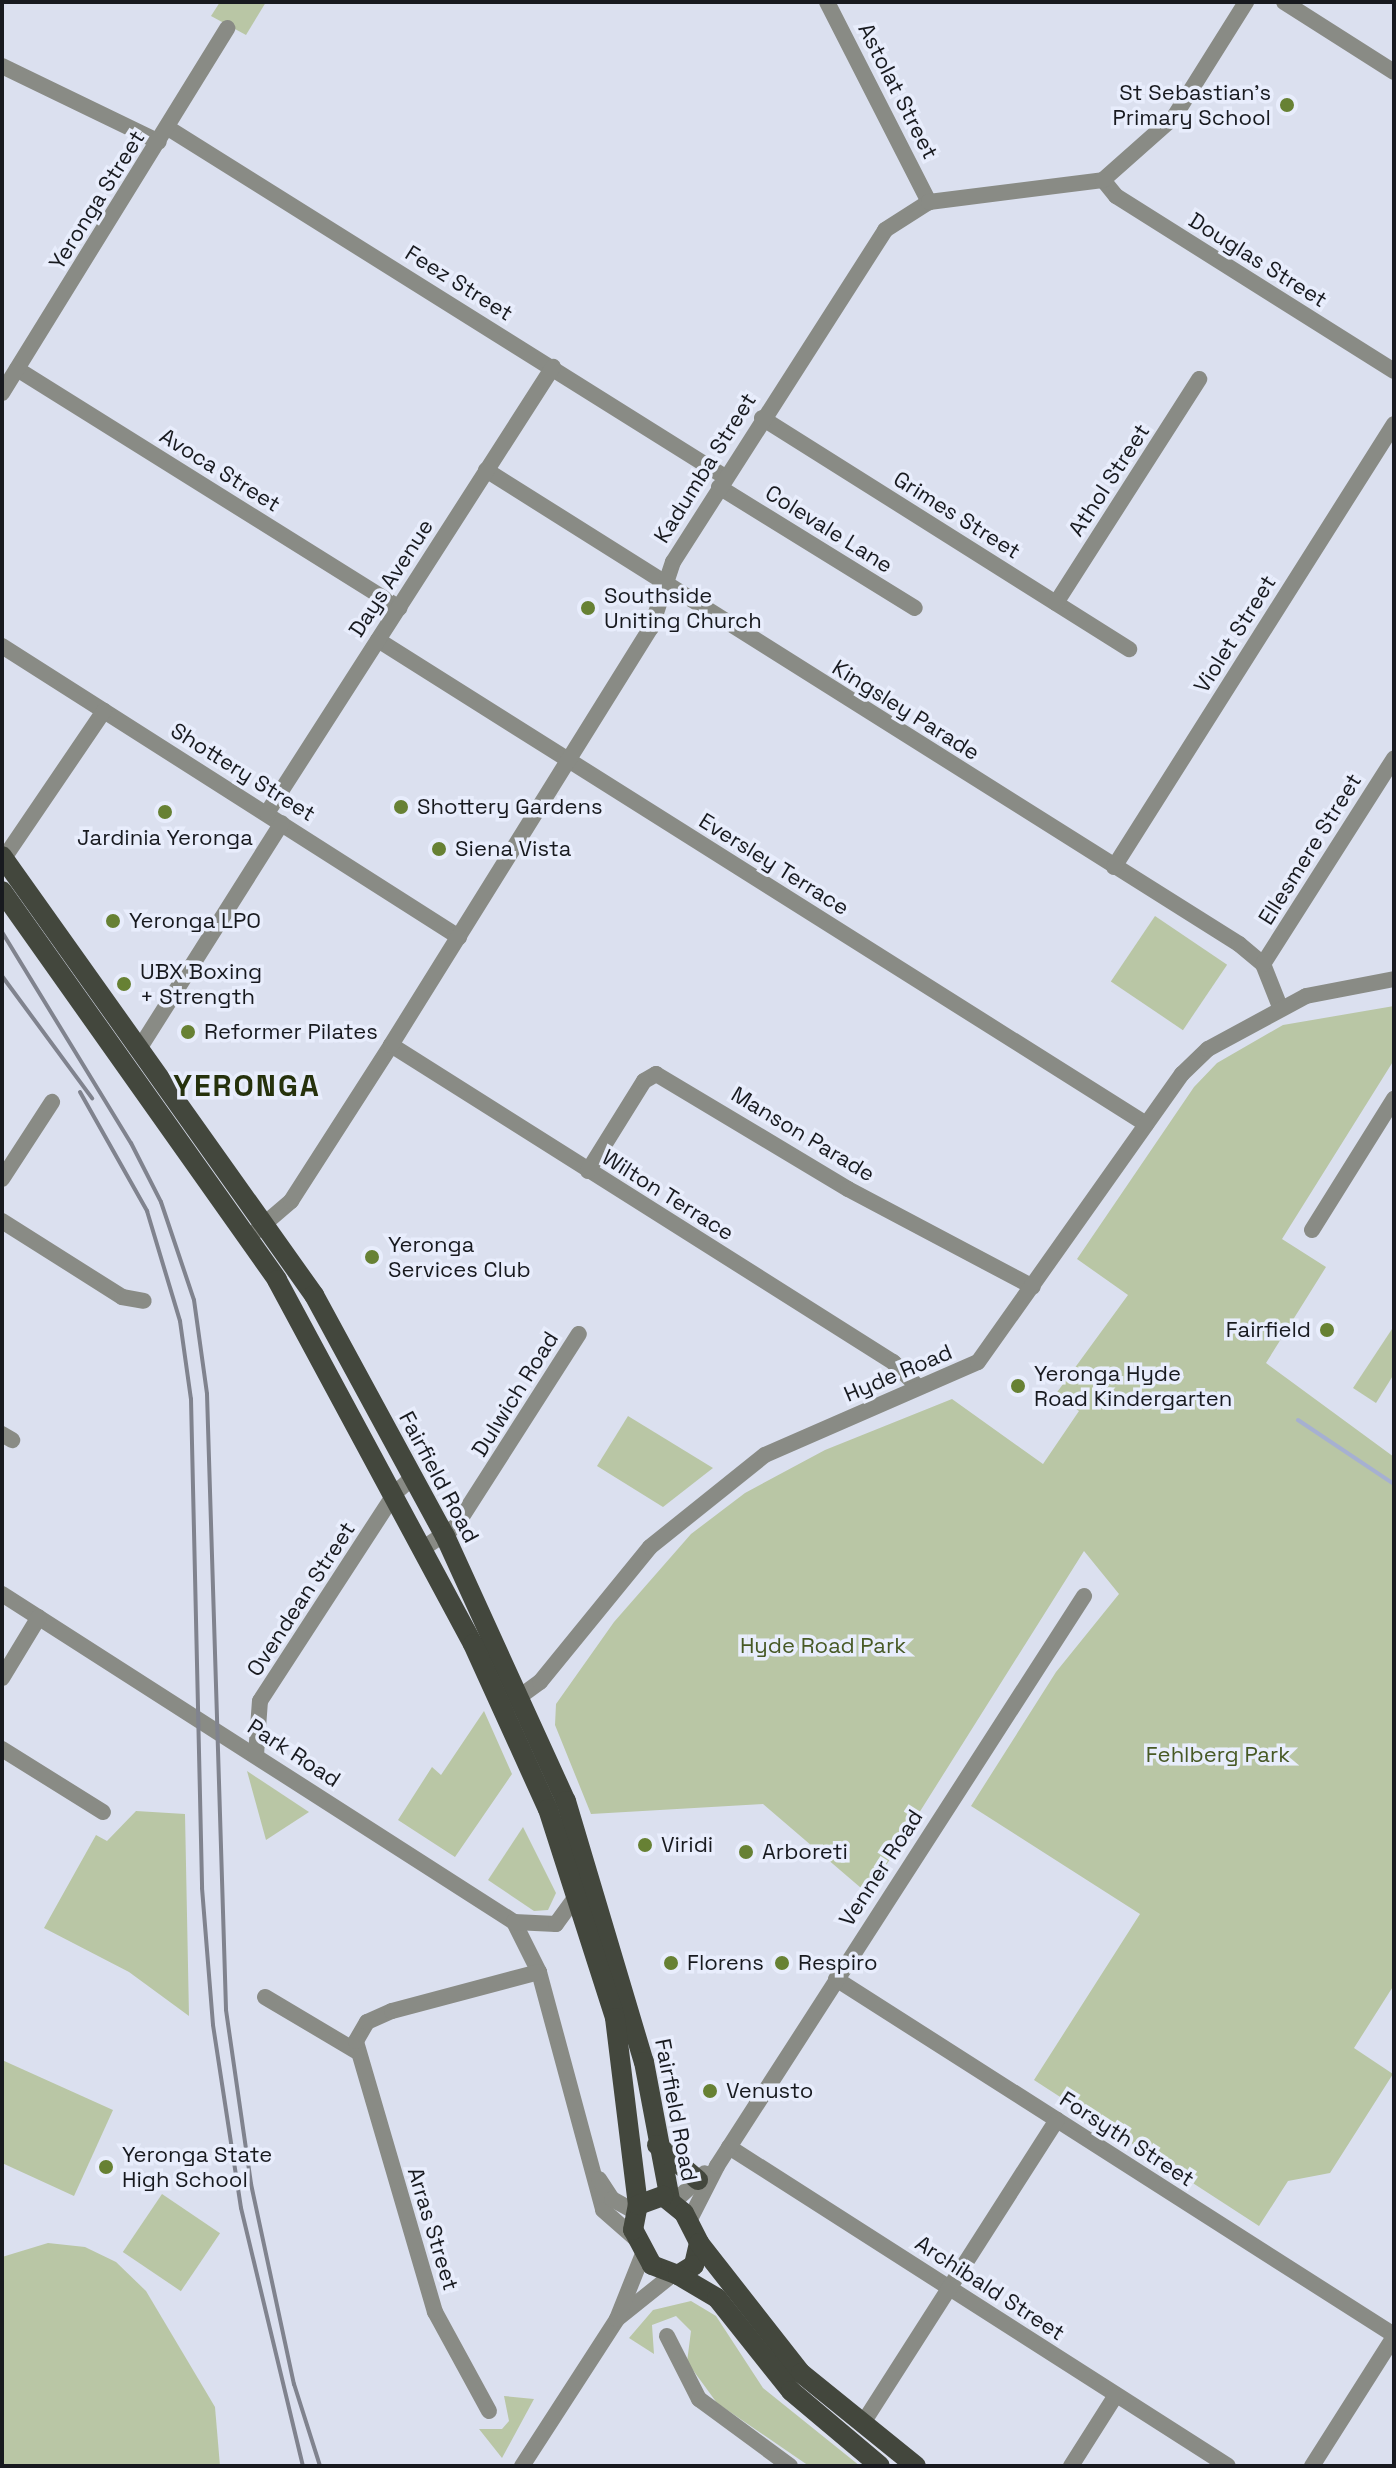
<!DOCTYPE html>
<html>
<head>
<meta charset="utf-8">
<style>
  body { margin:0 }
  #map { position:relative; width:1396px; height:2468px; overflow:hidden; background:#dbe0ef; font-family:"Space Grotesk",sans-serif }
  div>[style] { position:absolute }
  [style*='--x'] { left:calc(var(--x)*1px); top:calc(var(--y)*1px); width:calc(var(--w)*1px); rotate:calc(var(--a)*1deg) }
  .green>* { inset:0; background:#b9c6a5; transform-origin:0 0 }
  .stream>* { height:4px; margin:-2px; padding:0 2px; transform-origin:2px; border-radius:2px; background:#a6b0d1 }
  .minor>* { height:16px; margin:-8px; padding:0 8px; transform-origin:8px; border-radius:8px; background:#898b85 }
  .major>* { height:20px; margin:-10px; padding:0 10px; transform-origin:10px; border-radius:10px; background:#43473d }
  .rail>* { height:4px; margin:-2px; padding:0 2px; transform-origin:2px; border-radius:2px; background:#80838e }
  .dots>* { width:22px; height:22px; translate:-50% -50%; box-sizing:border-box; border:4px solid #e8edfc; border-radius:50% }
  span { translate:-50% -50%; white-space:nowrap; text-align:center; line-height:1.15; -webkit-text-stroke:7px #e8edfc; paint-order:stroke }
  .street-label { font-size:22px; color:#181a1f }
  .poi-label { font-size:22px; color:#181a1f }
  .right { translate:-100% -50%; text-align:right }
  .left { translate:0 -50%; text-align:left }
  .park-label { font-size:22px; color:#475925 }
  .district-label { font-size:30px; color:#25310c; font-weight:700; letter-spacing:2px }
  .frame { position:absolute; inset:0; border:4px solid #181a1f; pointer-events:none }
</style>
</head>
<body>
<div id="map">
  <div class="green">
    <div style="clip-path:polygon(220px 2px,266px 2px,246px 35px,211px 16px)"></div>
    <div style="left:1155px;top:916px;width:87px;height:79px;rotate:34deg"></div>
    <div style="clip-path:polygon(1394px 1006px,1394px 1060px,1282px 1239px,1326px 1267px,1266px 1363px,1394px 1457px,1394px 1985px,1354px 2048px,1393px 2074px,1330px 2173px,1288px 2181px,1259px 2226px,1034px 2080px,1140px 1914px,971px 1806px,1056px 1672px,1119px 1594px,1084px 1551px,868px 1894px,763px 1804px,591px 1814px,555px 1725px,556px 1704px,614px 1622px,691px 1534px,745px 1493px,825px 1450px,952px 1399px,1043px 1464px,1079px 1411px,1055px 1395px,1128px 1295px,1077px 1259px,1194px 1087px,1217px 1063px,1283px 1025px)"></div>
    <div style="clip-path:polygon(1394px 1326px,1394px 1374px,1376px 1403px,1353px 1388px)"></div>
    <div style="clip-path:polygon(628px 1416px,713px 1468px,663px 1507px,597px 1466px)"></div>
    <div style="clip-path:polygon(484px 1711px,512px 1774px,455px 1857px,398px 1820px,432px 1767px,441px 1775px)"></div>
    <div style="clip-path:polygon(247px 1771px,309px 1812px,266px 1840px)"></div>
    <div style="clip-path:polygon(136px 1811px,185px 1814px,189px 2016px,129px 1972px,44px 1928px,96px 1835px,107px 1841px)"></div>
    <div style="clip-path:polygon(523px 1827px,556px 1893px,548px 1910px,534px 1911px,488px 1880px)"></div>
    <div style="clip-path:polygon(2px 2060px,113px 2110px,74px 2196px,2px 2163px)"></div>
    <div style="left:162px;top:2194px;width:70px;height:70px;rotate:34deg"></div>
    <div style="clip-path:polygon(48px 2243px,85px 2247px,116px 2262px,146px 2291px,215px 2407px,220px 2466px,2px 2466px,2px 2257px)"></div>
    <div style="clip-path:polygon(691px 2301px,716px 2316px,763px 2388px,860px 2466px,809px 2466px,717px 2403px,687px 2362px,691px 2331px,676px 2316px,652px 2325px,654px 2354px,629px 2338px,653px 2310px)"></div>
    <div style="clip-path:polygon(504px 2396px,534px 2399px,502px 2458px,479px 2429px,502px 2429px,509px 2421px)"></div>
  </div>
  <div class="stream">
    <div style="--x:1298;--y:1420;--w:115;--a:33.7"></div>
  </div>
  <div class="minor">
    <div style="--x:827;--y:2;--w:225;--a:63"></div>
    <div style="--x:1284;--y:2;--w:130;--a:32.5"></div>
    <div style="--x:2;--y:66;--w:174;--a:25.8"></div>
    <div style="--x:168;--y:128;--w:657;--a:32.07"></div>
    <div style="--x:1103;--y:180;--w:21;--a:51"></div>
    <div style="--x:1116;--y:196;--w:328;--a:32.2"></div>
    <div style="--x:17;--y:369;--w:451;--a:32"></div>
    <div style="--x:2;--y:393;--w:429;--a:-58.3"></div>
    <div style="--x:762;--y:418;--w:434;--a:32.2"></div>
    <div style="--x:486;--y:470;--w:890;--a:32.19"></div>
    <div style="--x:1239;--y:944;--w:31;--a:40"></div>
    <div style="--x:1263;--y:964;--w:46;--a:68.4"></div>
    <div style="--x:719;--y:487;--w:230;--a:31.7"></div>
    <div style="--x:1056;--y:603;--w:266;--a:-57.4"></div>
    <div style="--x:378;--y:640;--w:908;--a:32.22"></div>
    <div style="--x:2;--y:646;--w:542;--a:32.49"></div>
    <div style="--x:267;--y:813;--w:530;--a:-57.33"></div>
    <div style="--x:4;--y:858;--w:178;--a:-55.8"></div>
    <div style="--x:1114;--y:867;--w:524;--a:-57.7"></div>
    <div style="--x:1263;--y:964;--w:244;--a:-57.5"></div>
    <div style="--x:391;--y:1045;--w:594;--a:32.27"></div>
    <div style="--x:893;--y:1362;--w:35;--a:45"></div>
    <div style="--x:139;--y:1049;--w:267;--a:-57.7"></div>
    <div style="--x:588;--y:1171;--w:106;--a:-58.1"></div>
    <div style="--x:644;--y:1081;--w:14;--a:-30"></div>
    <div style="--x:656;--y:1074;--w:224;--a:30.9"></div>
    <div style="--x:848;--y:1189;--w:209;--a:27.9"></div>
    <div style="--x:2;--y:1179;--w:92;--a:-57"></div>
    <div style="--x:2;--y:1221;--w:142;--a:32.3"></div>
    <div style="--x:122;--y:1297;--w:22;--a:10"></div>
    <div style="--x:1312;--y:1230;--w:155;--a:-58"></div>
    <div style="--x:255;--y:1232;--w:48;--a:-40.7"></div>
    <div style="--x:291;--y:1201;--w:185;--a:-57.3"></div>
    <div style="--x:391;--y:1045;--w:491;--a:-58.1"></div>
    <div style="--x:651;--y:628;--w:70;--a:-71.6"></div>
    <div style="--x:673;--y:562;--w:394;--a:-57.4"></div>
    <div style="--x:885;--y:230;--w:52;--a:-32.5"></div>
    <div style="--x:929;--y:202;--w:175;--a:-7.2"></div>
    <div style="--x:1103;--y:180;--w:95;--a:-41.6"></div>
    <div style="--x:1174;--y:117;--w:136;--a:-57.9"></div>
    <div style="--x:2;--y:1434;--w:12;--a:31"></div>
    <div style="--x:425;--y:1547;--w:37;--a:-34"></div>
    <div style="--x:456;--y:1526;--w:228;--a:-57.4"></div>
    <div style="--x:2;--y:1594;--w:608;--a:32.64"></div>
    <div style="--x:514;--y:1922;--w:56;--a:63.4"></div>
    <div style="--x:539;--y:1972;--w:246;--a:74.9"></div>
    <div style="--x:603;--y:2210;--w:44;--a:41.3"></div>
    <div style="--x:2;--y:1678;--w:71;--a:-58.8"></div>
    <div style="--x:511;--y:1703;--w:36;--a:-36"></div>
    <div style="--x:540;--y:1682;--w:174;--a:-50.8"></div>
    <div style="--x:650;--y:1547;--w:147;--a:-38.7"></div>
    <div style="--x:765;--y:1455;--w:232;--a:-23.6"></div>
    <div style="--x:978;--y:1362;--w:353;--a:-54.7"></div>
    <div style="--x:1182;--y:1074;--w:36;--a:-44"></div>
    <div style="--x:1208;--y:1049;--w:111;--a:-28.4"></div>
    <div style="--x:1306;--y:996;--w:90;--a:-10.9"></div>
    <div style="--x:2;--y:1749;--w:119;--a:32"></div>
    <div style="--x:256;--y:1755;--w:54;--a:-85.8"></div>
    <div style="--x:260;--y:1701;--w:248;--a:-57"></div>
    <div style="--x:395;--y:1493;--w:23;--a:-41"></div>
    <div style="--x:514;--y:1922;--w:42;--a:2.7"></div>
    <div style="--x:556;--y:1924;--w:36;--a:-54"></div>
    <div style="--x:836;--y:1979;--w:662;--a:32.54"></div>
    <div style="--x:265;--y:1997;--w:106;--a:30.7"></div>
    <div style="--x:729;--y:2147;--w:592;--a:32.59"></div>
    <div style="--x:599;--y:2179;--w:24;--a:57"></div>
    <div style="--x:612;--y:2199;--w:26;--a:29"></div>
    <div style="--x:674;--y:2202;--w:42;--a:-43.1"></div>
    <div style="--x:689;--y:2221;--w:62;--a:-63"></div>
    <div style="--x:717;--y:2166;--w:678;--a:-57.22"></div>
    <div style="--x:617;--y:2319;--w:70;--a:-38.7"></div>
    <div style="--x:667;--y:2336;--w:71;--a:63.1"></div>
    <div style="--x:699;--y:2399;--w:113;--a:36.4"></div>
    <div style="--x:489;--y:2411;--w:113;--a:-118.6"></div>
    <div style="--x:435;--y:2312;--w:282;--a:-106.3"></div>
    <div style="--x:356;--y:2041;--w:22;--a:-60"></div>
    <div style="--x:367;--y:2022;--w:27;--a:-24"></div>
    <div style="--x:392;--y:2011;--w:152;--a:-14.9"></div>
    <div style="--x:863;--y:2423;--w:360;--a:-57.4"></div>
    <div style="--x:522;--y:2466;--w:175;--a:-57.1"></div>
    <div style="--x:617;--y:2319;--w:70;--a:-68.2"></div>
    <div style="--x:1071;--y:2466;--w:84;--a:-57.6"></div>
    <div style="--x:1312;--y:2466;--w:153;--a:-57.6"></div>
  </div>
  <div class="major">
    <div style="--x:2;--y:856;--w:539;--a:54.6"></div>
    <div style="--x:314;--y:1295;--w:274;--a:61.5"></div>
    <div style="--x:445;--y:1536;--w:291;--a:65.5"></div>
    <div style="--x:566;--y:1801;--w:272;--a:73.4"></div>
    <div style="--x:644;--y:2062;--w:139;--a:79.3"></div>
    <div style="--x:2;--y:891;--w:476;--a:54.7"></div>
    <div style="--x:277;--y:1280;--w:413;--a:61.7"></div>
    <div style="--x:473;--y:1644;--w:181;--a:65.6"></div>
    <div style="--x:548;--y:1809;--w:219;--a:72.2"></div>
    <div style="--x:615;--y:2018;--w:188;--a:83"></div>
    <div style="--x:657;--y:2145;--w:54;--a:40.5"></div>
    <div style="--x:663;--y:2196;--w:27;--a:39"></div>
    <div style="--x:684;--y:2213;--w:34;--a:63"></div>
    <div style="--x:699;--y:2243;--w:23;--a:103"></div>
    <div style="--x:694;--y:2265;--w:19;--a:148"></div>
    <div style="--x:678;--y:2275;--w:28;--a:-159"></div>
    <div style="--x:652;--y:2265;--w:40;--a:-118"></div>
    <div style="--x:633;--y:2230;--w:25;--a:-79"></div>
    <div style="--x:638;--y:2205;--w:27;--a:-20"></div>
    <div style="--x:699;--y:2243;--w:165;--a:51.9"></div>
    <div style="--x:801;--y:2373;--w:148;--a:39"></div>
    <div style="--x:678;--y:2275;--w:45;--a:30.5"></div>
    <div style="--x:717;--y:2298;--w:119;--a:51.5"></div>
    <div style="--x:791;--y:2391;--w:116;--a:40.1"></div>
  </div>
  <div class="rail">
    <div style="--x:2;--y:932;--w:247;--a:58.6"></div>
    <div style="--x:131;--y:1143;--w:66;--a:63"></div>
    <div style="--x:161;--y:1202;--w:103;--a:71.4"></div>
    <div style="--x:194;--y:1300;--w:95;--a:82.1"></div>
    <div style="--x:207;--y:1394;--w:616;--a:88.23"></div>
    <div style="--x:226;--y:2010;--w:176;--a:81.8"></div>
    <div style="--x:251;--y:2184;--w:205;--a:77.9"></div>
    <div style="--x:294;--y:2384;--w:86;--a:72.4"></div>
    <div style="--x:2;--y:976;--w:152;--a:53.6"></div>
    <div style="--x:80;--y:1092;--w:137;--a:60.6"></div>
    <div style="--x:147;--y:1211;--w:115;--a:73.3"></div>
    <div style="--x:180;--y:1321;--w:79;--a:82"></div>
    <div style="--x:191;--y:1399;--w:489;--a:88.7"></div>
    <div style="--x:202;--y:1888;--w:137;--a:85.4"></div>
    <div style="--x:213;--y:2025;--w:185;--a:81.3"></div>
    <div style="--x:241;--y:2208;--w:265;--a:76.5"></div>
  </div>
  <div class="dots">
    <div style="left:1287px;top:105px;background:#678134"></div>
    <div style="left:588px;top:608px;background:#678134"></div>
    <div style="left:401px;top:807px;background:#678134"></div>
    <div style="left:165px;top:812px;background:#678134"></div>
    <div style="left:439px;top:849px;background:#678134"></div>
    <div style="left:113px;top:921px;background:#678134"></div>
    <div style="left:124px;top:984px;background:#678134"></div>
    <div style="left:188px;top:1032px;background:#678134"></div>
    <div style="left:372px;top:1257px;background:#678134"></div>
    <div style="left:1327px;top:1330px;background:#678134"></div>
    <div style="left:1018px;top:1386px;background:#678134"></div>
    <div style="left:645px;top:1845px;background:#678134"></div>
    <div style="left:746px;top:1852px;background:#678134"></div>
    <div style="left:671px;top:1963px;background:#678134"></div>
    <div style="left:782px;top:1963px;background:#678134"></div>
    <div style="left:710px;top:2091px;background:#678134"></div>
    <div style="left:106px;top:2167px;background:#678134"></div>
  </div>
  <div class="street-label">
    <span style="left:898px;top:91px;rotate:63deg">Astolat Street</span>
    <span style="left:97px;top:200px;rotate:-58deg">Yeronga Street</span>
    <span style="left:1258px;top:260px;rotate:32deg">Douglas Street</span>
    <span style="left:459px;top:283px;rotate:32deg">Feez Street</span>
    <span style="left:705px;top:468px;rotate:-58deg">Kadumba Street</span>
    <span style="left:220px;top:470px;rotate:32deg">Avoca Street</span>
    <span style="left:1109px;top:480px;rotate:-57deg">Athol Street</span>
    <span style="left:957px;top:515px;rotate:32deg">Grimes Street</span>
    <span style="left:829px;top:529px;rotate:32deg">Colevale Lane</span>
    <span style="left:391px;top:578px;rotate:-57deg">Days Avenue</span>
    <span style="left:1235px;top:634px;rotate:-58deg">Violet Street</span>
    <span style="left:906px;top:710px;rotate:32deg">Kingsley Parade</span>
    <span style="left:243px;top:772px;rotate:32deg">Shottery Street</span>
    <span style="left:1310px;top:849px;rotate:-58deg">Ellesmere Street</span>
    <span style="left:774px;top:864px;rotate:32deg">Eversley Terrace</span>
    <span style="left:803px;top:1134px;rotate:31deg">Manson Parade</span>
    <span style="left:668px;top:1195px;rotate:32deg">Wilton Terrace</span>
    <span style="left:898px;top:1373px;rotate:-23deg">Hyde Road</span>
    <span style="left:515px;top:1394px;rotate:-58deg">Dulwich Road</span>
    <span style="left:439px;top:1477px;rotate:62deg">Fairfield Road</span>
    <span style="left:301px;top:1599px;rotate:-57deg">Ovendean Street</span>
    <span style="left:294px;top:1753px;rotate:33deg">Park Road</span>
    <span style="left:881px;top:1868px;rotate:-57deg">Venner Road</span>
    <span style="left:676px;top:2110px;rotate:79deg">Fairfield Road</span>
    <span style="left:1127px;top:2139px;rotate:33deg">Forsyth Street</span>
    <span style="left:433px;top:2229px;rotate:73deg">Arras Street</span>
    <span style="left:990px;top:2288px;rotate:33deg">Archibald Street</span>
  </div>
  <div class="poi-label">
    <span class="right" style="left:1271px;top:105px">St Sebastian's<br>Primary School</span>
    <span class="left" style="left:604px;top:608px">Southside<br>Uniting Church</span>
    <span class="left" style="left:417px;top:807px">Shottery Gardens</span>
    <span style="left:165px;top:838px">Jardinia Yeronga</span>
    <span class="left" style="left:455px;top:849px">Siena Vista</span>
    <span class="left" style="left:129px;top:921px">Yeronga LPO</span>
    <span class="left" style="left:140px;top:984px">UBX Boxing<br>+ Strength</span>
    <span class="left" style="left:204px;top:1032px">Reformer Pilates</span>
    <span class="left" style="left:388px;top:1257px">Yeronga<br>Services Club</span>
    <span class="right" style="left:1311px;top:1330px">Fairfield</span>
    <span class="left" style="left:1034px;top:1386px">Yeronga Hyde<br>Road Kindergarten</span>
    <span class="left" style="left:661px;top:1845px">Viridi</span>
    <span class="left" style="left:762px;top:1852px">Arboreti</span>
    <span class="left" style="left:687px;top:1963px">Florens</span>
    <span class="left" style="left:798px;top:1963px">Respiro</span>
    <span class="left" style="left:726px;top:2091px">Venusto</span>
    <span class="left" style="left:122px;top:2167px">Yeronga State<br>High School</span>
  </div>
  <div class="park-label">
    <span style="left:823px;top:1646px">Hyde Road Park</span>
    <span style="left:1218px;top:1755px">Fehlberg Park</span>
  </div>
  <div class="district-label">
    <span style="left:247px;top:1086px">YERONGA</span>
  </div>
  <div class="frame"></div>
</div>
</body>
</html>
